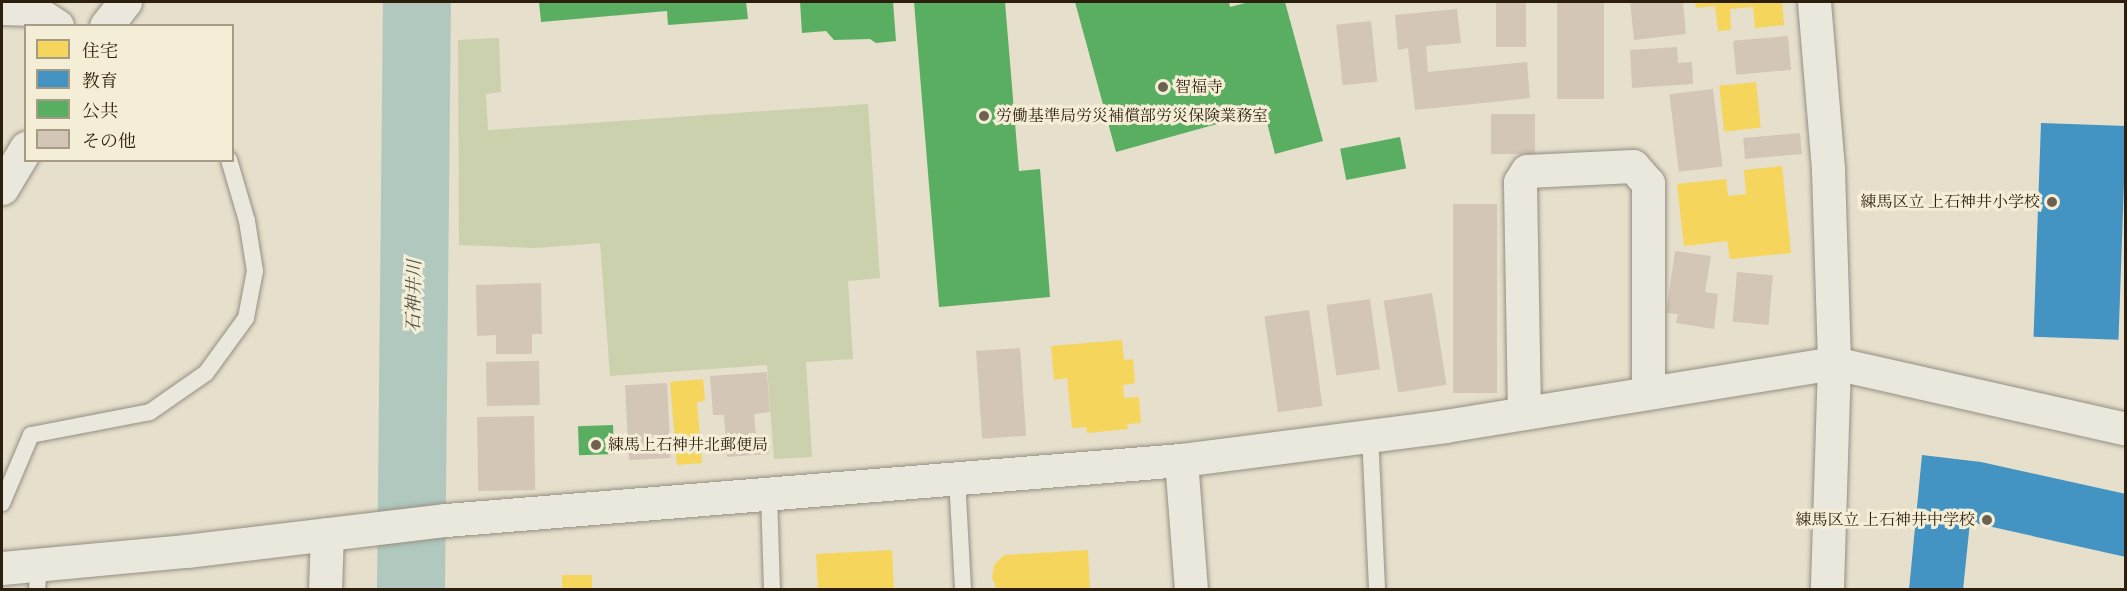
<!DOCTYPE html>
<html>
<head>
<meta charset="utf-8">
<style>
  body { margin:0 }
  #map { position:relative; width:2127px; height:591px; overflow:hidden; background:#e5dfcb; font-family:"IM FELL Great Primer","Noto Serif JP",serif }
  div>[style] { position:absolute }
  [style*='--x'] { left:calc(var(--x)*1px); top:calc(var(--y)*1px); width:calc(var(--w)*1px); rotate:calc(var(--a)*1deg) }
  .green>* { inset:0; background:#ccd1ad }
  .homes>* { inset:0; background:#f6d55c; transform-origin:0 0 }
  .schools>* { inset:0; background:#4393c3; transform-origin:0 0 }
  .public>* { inset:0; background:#5aae61; transform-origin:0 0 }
  .river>* { height:68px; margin:-34px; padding:0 34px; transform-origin:34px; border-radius:34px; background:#b1c8be }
  .building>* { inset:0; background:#d3c6b6; transform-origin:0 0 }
  .roads { filter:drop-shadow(0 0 2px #948f82) drop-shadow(0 0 2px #948f82) }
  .service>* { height:16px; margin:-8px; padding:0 8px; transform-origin:8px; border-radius:8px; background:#eae7dd }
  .minor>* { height:33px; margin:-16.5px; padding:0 16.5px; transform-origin:16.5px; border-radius:16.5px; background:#eae7dd }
  .tertiary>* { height:33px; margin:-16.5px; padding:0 16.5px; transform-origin:16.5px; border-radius:16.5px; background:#eae7dd }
  .secondary>* { height:33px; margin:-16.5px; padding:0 16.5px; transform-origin:16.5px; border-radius:16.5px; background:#eae7dd }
  .dots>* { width:16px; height:16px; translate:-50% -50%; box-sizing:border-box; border:3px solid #f5eed6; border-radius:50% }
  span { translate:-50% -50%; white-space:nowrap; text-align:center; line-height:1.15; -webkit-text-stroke:6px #f5eed6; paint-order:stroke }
  .poi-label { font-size:16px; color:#2d1f0d }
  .left { translate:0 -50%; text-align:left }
  .right { translate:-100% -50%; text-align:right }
  .water-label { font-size:18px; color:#4e4f41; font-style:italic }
  .frame { position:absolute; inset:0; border:3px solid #2d1f0d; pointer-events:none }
  .legend { position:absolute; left:24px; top:24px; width:210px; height:138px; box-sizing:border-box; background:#f5eed6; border:2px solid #a59b86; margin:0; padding:8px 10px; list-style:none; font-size:18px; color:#2d1f0d }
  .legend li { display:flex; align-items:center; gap:12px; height:30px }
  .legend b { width:30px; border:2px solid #a59b86 }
</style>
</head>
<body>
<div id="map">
  <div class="green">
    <div style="clip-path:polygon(499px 38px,501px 92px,486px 94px,488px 130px,868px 104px,880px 278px,848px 281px,853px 359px,806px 362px,812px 457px,774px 459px,767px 365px,610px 376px,600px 243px,535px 248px,459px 245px,458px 40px)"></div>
  </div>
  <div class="homes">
    <div style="clip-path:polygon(1695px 2px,1782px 2px,1784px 25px,1755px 28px,1753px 7px,1730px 9px,1731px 30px,1718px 31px,1715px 6px,1696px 8px)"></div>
    <div style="left:1756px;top:82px;width:46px;height:37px;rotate:84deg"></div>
    <div style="clip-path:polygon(1782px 166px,1791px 253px,1730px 259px,1727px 241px,1684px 246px,1677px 184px,1726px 179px,1728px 196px,1746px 194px,1744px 170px)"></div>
    <div style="clip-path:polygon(1122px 340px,1124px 360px,1133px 359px,1135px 383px,1123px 385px,1124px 398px,1139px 397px,1141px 423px,1127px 424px,1128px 429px,1087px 433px,1086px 427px,1072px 428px,1067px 378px,1054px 380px,1051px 346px)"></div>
    <div style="clip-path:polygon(703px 379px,705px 401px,697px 402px,702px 463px,677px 465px,670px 382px)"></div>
    <div style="left:892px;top:550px;width:40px;height:76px;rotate:87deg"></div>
    <div style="clip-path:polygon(1088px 550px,1090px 590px,997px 590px,992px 578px,994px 565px,1004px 555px)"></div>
    <div style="left:562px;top:575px;width:30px;height:15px"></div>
  </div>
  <div class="schools">
    <div style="left:2041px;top:123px;width:85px;height:214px;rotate:2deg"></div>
    <div style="clip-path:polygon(1922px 455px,1981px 462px,2126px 494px,2126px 557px,1970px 522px,1963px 590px,1909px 590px)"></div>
  </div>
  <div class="public">
    <div style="clip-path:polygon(539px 2px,746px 2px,748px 19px,668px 25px,667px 11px,541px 22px)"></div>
    <div style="clip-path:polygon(800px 2px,893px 2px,896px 41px,876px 43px,870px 39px,834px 40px,826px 31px,802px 33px)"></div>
    <div style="clip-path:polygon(914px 2px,1005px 2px,1019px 171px,1040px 169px,1050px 297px,939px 307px)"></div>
    <div style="clip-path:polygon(1075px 2px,1229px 2px,1230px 7px,1249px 2px,1285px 2px,1323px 141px,1275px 154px,1264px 111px,1116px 152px)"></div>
    <div style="left:1400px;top:137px;width:32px;height:61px;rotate:79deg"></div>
    <div style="left:613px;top:425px;width:29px;height:35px;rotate:88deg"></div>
  </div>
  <div class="river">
    <div style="--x:411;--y:590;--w:588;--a:-89.42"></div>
  </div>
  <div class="building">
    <div style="left:1496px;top:2px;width:30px;height:45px"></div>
    <div style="left:1557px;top:2px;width:47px;height:97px"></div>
    <div style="clip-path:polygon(1630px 2px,1683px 2px,1686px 34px,1634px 40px)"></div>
    <div style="clip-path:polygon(1457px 9px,1461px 43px,1426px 46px,1428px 72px,1527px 62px,1530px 98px,1415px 110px,1408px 48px,1398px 50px,1395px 15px)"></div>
    <div style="left:1371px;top:21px;width:61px;height:35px;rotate:84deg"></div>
    <div style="left:1788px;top:36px;width:34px;height:55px;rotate:85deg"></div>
    <div style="clip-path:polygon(1677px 47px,1678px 63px,1692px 62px,1693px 84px,1632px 88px,1630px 50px)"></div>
    <div style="left:1713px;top:89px;width:78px;height:44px;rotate:83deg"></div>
    <div style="left:1491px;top:114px;width:44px;height:40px"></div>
    <div style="left:1800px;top:133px;width:21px;height:57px;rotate:85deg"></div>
    <div style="left:1453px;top:204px;width:44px;height:189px"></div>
    <div style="clip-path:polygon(1675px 251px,1711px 256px,1705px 292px,1718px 294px,1714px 329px,1676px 323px,1678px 314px,1666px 313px)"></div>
    <div style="left:1737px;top:272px;width:36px;height:50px;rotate:5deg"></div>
    <div style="clip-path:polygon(541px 283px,542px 334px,532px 334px,532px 354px,496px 354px,496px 335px,477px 336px,476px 285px)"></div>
    <div style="left:1432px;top:293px;width:93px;height:49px;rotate:81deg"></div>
    <div style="left:1370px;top:299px;width:71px;height:44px;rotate:82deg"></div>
    <div style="left:1309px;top:310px;width:97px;height:45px;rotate:82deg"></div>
    <div style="left:1020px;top:348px;width:88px;height:44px;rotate:86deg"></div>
    <div style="left:539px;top:361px;width:44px;height:53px;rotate:89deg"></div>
    <div style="clip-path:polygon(767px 372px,770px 412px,754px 414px,756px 436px,767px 435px,769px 454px,727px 457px,724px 415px,713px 415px,710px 376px)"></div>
    <div style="left:667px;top:383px;width:75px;height:42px;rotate:87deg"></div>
    <div style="left:534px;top:416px;width:74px;height:57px;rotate:89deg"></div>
  </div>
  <div class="roads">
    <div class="service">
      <div style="--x:1370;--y:434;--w:156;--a:87.4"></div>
      <div style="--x:957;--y:478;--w:112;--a:86.9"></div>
      <div style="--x:769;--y:494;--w:96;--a:88.2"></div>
      <div style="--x:2;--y:503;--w:74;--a:-66.9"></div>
      <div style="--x:31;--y:435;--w:121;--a:-10.9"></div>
      <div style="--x:150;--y:412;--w:68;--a:-34.9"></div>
      <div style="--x:206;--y:373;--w:68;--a:-54"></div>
      <div style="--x:246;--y:318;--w:48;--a:-79.2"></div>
      <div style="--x:255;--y:271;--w:51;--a:-99.1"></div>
      <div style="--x:247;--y:221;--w:64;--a:-106.4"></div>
      <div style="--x:37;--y:590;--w:25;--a:-85"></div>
    </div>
    <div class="minor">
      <div style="--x:1814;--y:2;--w:169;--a:85.2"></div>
      <div style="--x:1828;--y:170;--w:193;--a:88.2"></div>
      <div style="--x:1834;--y:363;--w:227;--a:91.8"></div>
      <div style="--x:2;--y:8;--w:29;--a:2"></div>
      <div style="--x:31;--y:9;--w:31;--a:33"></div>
      <div style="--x:1524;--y:413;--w:231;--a:-91"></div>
      <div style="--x:1520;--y:182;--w:13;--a:-58"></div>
      <div style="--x:1527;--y:171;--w:106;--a:-2.7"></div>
      <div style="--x:1633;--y:166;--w:23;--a:49"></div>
      <div style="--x:1648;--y:183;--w:210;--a:90"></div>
      <div style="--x:1445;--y:426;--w:394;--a:-9.2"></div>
      <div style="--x:1834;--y:363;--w:299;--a:12.7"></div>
      <div style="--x:1181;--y:460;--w:130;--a:85.6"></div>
      <div style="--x:325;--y:590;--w:56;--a:-88"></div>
    </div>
    <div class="tertiary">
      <div style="--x:2;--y:568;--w:185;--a:-5.3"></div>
      <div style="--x:186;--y:551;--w:262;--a:-6.8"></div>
      <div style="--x:446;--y:520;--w:737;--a:-4.67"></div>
      <div style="--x:1181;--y:460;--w:266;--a:-7.3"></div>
    </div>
    <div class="secondary">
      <div style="--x:106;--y:26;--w:31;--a:-52"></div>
      <div style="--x:2;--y:188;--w:47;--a:-59"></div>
    </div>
  </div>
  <div class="dots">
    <div style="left:1163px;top:87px;background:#6d6250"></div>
    <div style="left:984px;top:116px;background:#6d6250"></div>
    <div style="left:2052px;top:202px;background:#6d6250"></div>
    <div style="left:596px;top:445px;background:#6d6250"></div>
    <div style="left:1987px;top:520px;background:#6d6250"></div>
  </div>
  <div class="poi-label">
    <span class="left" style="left:1175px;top:87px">智福寺</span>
    <span class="left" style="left:996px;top:116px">労働基準局労災補償部労災保険業務室</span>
    <span class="right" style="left:2040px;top:202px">練馬区立 上石神井小学校</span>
    <span class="left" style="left:608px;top:445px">練馬上石神井北郵便局</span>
    <span class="right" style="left:1975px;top:520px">練馬区立 上石神井中学校</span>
  </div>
  <div class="water-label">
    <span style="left:414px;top:296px;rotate:-89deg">石神井川</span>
  </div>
  <div class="frame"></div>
  <ul class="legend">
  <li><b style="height:16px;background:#f6d55c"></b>住宅</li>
  <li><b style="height:16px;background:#4393c3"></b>教育</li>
  <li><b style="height:16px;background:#5aae61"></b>公共</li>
  <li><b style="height:16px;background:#d3c6b6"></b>その他</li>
  </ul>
</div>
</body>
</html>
